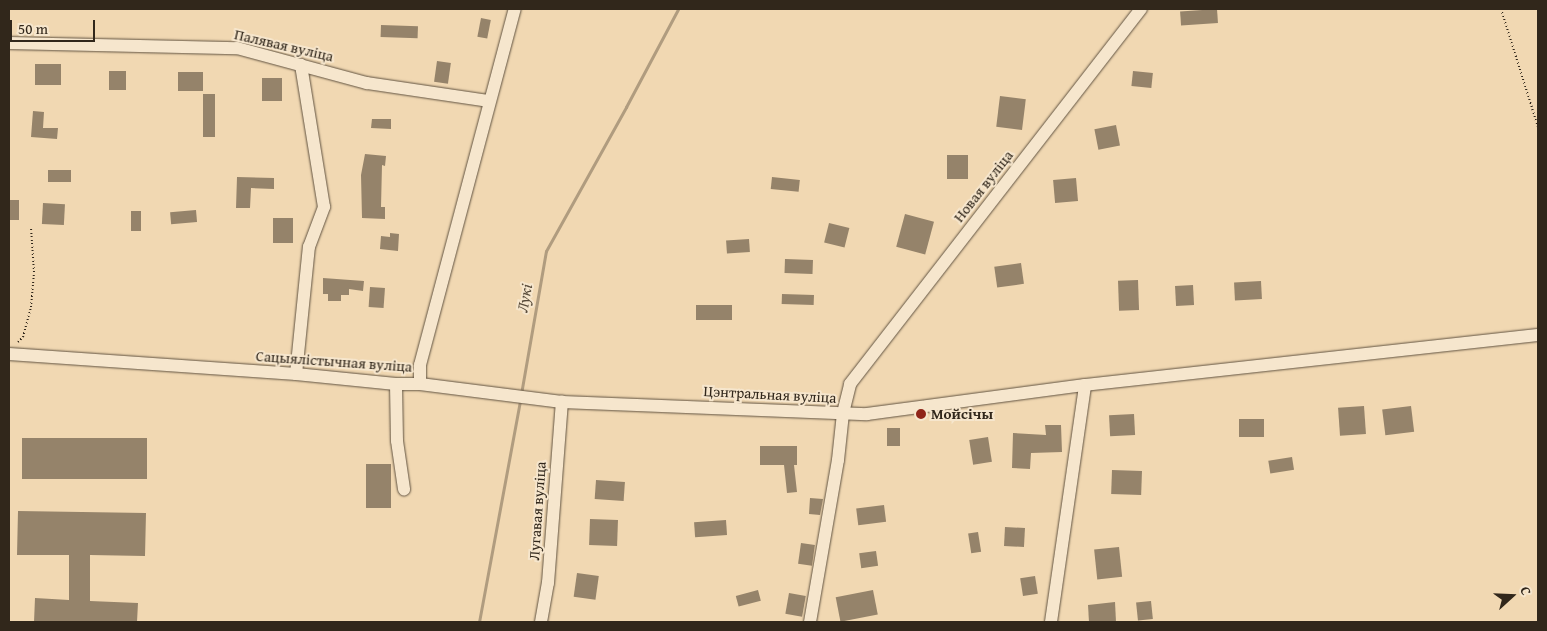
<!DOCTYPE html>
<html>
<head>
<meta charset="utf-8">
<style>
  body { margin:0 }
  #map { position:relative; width:1547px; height:631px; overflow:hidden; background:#f1d8b2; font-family:"Gentium Book Plus",serif }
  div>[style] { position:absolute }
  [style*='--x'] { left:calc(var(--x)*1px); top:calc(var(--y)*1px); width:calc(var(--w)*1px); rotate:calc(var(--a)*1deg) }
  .stream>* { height:3px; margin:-1.5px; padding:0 1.5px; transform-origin:1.5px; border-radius:1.5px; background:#b09c7f }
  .building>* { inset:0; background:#95836a; transform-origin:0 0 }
  .path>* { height:2px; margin-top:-1px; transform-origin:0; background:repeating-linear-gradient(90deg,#31271b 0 1px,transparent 0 3.5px) }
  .roads { filter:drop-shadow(0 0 1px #615341) drop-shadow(0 0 1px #615341) }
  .minor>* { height:12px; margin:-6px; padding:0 6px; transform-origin:6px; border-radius:6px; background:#f6e6cd }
  .dots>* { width:14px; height:14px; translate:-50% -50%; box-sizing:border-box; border:2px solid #f6e6cd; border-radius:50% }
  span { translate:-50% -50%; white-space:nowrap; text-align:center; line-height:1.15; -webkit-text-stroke:4px #f6e6cd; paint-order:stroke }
  .street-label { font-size:15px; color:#31271b }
  .poi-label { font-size:15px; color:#31271b; font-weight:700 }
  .left { translate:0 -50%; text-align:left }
  .water-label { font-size:16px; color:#574a39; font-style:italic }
  .frame { position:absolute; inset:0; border:10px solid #31271b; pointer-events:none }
  .north { position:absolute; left:1487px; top:571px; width:50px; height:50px; -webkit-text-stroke:4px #f6e6cd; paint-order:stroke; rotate:70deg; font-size:14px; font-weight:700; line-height:20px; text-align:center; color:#31271b }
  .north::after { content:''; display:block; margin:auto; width:18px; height:22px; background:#31271b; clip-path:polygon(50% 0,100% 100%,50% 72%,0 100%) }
  .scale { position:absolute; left:10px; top:20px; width:85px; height:22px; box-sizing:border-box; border:2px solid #31271b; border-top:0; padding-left:6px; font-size:15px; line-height:18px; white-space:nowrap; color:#31271b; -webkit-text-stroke:4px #f6e6cd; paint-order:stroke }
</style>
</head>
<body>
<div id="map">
  <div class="stream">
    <div style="--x:521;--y:394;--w:145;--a:-80.1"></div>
    <div style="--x:546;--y:251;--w:165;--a:-60.9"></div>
    <div style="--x:626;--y:107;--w:111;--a:-62"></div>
    <div style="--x:479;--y:622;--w:225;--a:-79.5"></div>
  </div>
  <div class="building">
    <div style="left:1217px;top:9px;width:14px;height:37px;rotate:86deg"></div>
    <div style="left:481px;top:18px;width:10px;height:19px;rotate:11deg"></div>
    <div style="left:381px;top:25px;width:37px;height:12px;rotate:2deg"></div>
    <div style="left:437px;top:61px;width:14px;height:21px;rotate:8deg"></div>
    <div style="left:35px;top:64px;width:26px;height:21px"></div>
    <div style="left:109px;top:71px;width:17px;height:19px"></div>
    <div style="left:1133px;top:71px;width:20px;height:15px;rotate:6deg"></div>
    <div style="left:178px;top:72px;width:25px;height:19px"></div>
    <div style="left:262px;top:78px;width:20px;height:23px"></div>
    <div style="left:203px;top:94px;width:12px;height:43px"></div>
    <div style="left:1000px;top:96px;width:26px;height:31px;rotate:7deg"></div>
    <div style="clip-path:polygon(33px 111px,44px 112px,43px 128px,58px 128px,57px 139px,31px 137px)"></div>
    <div style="clip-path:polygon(372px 119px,391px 119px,391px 129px,371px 128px)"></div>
    <div style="left:1116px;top:125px;width:21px;height:22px;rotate:79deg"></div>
    <div style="clip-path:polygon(365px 154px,386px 156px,385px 166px,382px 165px,381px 207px,385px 207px,385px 219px,362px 218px,361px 175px)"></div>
    <div style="left:947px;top:155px;width:21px;height:24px"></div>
    <div style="left:48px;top:170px;width:23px;height:12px"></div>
    <div style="clip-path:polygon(237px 177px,274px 178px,274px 189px,251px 188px,250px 208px,236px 208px)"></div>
    <div style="left:772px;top:177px;width:28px;height:12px;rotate:6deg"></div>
    <div style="left:1076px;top:178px;width:23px;height:23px;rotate:85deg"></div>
    <div style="left:9px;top:200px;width:10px;height:20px"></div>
    <div style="left:43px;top:203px;width:22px;height:21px;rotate:3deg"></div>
    <div style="left:196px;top:210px;width:12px;height:26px;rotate:85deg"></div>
    <div style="left:131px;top:211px;width:10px;height:20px"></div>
    <div style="left:905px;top:214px;width:30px;height:34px;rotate:15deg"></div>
    <div style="left:273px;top:218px;width:20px;height:25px"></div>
    <div style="left:829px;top:223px;width:21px;height:20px;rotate:14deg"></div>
    <div style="clip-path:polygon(390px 233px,399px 234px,398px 251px,380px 249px,381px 236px,390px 237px)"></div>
    <div style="left:749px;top:239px;width:13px;height:23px;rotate:86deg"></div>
    <div style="left:785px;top:259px;width:28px;height:14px;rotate:2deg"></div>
    <div style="left:1021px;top:263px;width:21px;height:27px;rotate:82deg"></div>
    <div style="clip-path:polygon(323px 278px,364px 281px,363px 291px,349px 289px,349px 295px,341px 295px,341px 301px,328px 301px,328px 294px,323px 294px)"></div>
    <div style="left:1138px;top:280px;width:30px;height:20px;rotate:88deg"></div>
    <div style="left:1261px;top:281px;width:18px;height:27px;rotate:87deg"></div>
    <div style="left:1193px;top:285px;width:20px;height:18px;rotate:87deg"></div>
    <div style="left:370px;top:287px;width:15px;height:20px;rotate:4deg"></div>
    <div style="left:782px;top:294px;width:32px;height:10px;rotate:2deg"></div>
    <div style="left:696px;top:305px;width:36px;height:15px"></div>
    <div style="left:1364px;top:406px;width:28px;height:26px;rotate:86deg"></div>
    <div style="left:1411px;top:406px;width:26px;height:29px;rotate:83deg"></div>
    <div style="left:1134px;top:414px;width:21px;height:25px;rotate:87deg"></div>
    <div style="left:1239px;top:419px;width:25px;height:18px"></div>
    <div style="clip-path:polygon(1045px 425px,1061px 425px,1062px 452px,1031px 453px,1030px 469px,1012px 468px,1013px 433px,1046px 435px)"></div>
    <div style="left:887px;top:428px;width:13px;height:18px"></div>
    <div style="left:988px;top:437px;width:25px;height:19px;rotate:81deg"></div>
    <div style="left:22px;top:438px;width:125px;height:41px"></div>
    <div style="clip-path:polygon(760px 446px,797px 446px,797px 465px,794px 465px,797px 492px,787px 493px,784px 465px,760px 465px)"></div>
    <div style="left:1292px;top:457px;width:13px;height:24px;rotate:81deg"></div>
    <div style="left:366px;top:464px;width:25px;height:44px"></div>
    <div style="left:1112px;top:470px;width:30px;height:24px;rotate:2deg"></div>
    <div style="left:596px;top:480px;width:29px;height:19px;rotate:4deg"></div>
    <div style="clip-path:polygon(810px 498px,823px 499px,820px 515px,809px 514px)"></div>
    <div style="left:884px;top:505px;width:17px;height:28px;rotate:83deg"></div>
    <div style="clip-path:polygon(18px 511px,146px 513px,145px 556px,90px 555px,90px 601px,138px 603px,137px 622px,34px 622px,35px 598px,69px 600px,69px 555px,17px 555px)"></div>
    <div style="left:590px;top:519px;width:28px;height:26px;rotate:2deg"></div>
    <div style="left:726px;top:520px;width:15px;height:32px;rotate:86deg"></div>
    <div style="left:1005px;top:527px;width:20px;height:19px;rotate:3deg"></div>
    <div style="left:978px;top:532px;width:20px;height:10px;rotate:81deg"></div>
    <div style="left:801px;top:543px;width:14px;height:21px;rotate:8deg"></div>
    <div style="left:1119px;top:547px;width:30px;height:25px;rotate:84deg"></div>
    <div style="left:876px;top:551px;width:15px;height:17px;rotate:82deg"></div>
    <div style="left:577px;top:573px;width:22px;height:24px;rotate:8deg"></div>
    <div style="left:1035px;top:576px;width:18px;height:15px;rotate:81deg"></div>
    <div style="left:758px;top:590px;width:11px;height:23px;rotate:75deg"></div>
    <div style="left:873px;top:590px;width:25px;height:38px;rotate:79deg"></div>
    <div style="left:789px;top:593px;width:17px;height:21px;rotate:10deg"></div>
    <div style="left:1151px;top:601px;width:18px;height:15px;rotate:84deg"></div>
    <div style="clip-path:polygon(1115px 602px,1116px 622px,1089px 622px,1088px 605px)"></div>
  </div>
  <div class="path">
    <div style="--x:1501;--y:9;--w:124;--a:72.6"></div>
    <div style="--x:18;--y:342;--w:7;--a:-45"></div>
    <div style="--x:23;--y:337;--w:31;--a:-75"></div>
    <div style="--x:31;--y:307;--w:35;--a:-85"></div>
    <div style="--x:34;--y:272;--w:44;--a:-93.9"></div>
  </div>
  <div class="roads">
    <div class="minor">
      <div style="--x:9;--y:43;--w:228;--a:1.3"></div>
      <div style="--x:237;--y:48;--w:135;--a:15.1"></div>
      <div style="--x:367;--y:83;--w:123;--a:8.4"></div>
      <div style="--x:9;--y:354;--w:288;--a:4"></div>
      <div style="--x:296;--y:374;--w:100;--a:5.7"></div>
      <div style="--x:396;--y:384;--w:24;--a:0"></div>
      <div style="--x:420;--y:384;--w:143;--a:7.2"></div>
      <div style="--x:562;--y:402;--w:305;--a:2.3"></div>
      <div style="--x:867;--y:414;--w:220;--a:-7.6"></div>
      <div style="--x:1085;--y:385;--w:456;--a:-6.3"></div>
      <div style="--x:296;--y:374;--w:128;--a:-84.2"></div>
      <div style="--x:309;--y:247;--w:43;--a:-69.4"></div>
      <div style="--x:324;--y:207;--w:144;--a:-99.2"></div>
      <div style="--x:396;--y:384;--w:57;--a:89"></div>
      <div style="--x:397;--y:441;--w:49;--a:81.7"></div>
      <div style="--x:420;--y:384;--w:19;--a:-90"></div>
      <div style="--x:420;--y:365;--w:368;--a:-75.1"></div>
      <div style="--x:541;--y:622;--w:40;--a:-80"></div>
      <div style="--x:548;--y:583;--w:182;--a:-85.6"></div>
      <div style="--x:810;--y:622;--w:164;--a:-80.2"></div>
      <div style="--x:838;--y:460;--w:47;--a:-83.9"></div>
      <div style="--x:843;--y:413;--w:30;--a:-76"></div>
      <div style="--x:850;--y:384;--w:475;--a:-52.2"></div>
      <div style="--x:1051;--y:622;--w:239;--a:-81.8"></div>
    </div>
  </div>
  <div class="dots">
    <div style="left:921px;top:414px;background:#8f2418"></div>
  </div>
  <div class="street-label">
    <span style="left:284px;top:45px;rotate:13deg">Палявая вуліца</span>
    <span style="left:983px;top:186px;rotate:-52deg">Новая вуліца</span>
    <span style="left:334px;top:361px;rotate:4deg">Сацыялістычная вуліца</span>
    <span style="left:770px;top:394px;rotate:3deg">Цэнтральная вуліца</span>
    <span style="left:537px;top:511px;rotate:-86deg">Лугавая вуліца</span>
  </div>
  <div class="poi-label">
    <span class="left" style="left:931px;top:414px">Мойсічы</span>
  </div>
  <div class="water-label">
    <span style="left:524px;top:298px;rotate:-80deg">Лукі</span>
  </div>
  <div class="frame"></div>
  <div class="north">С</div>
  <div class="scale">50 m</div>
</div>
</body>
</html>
